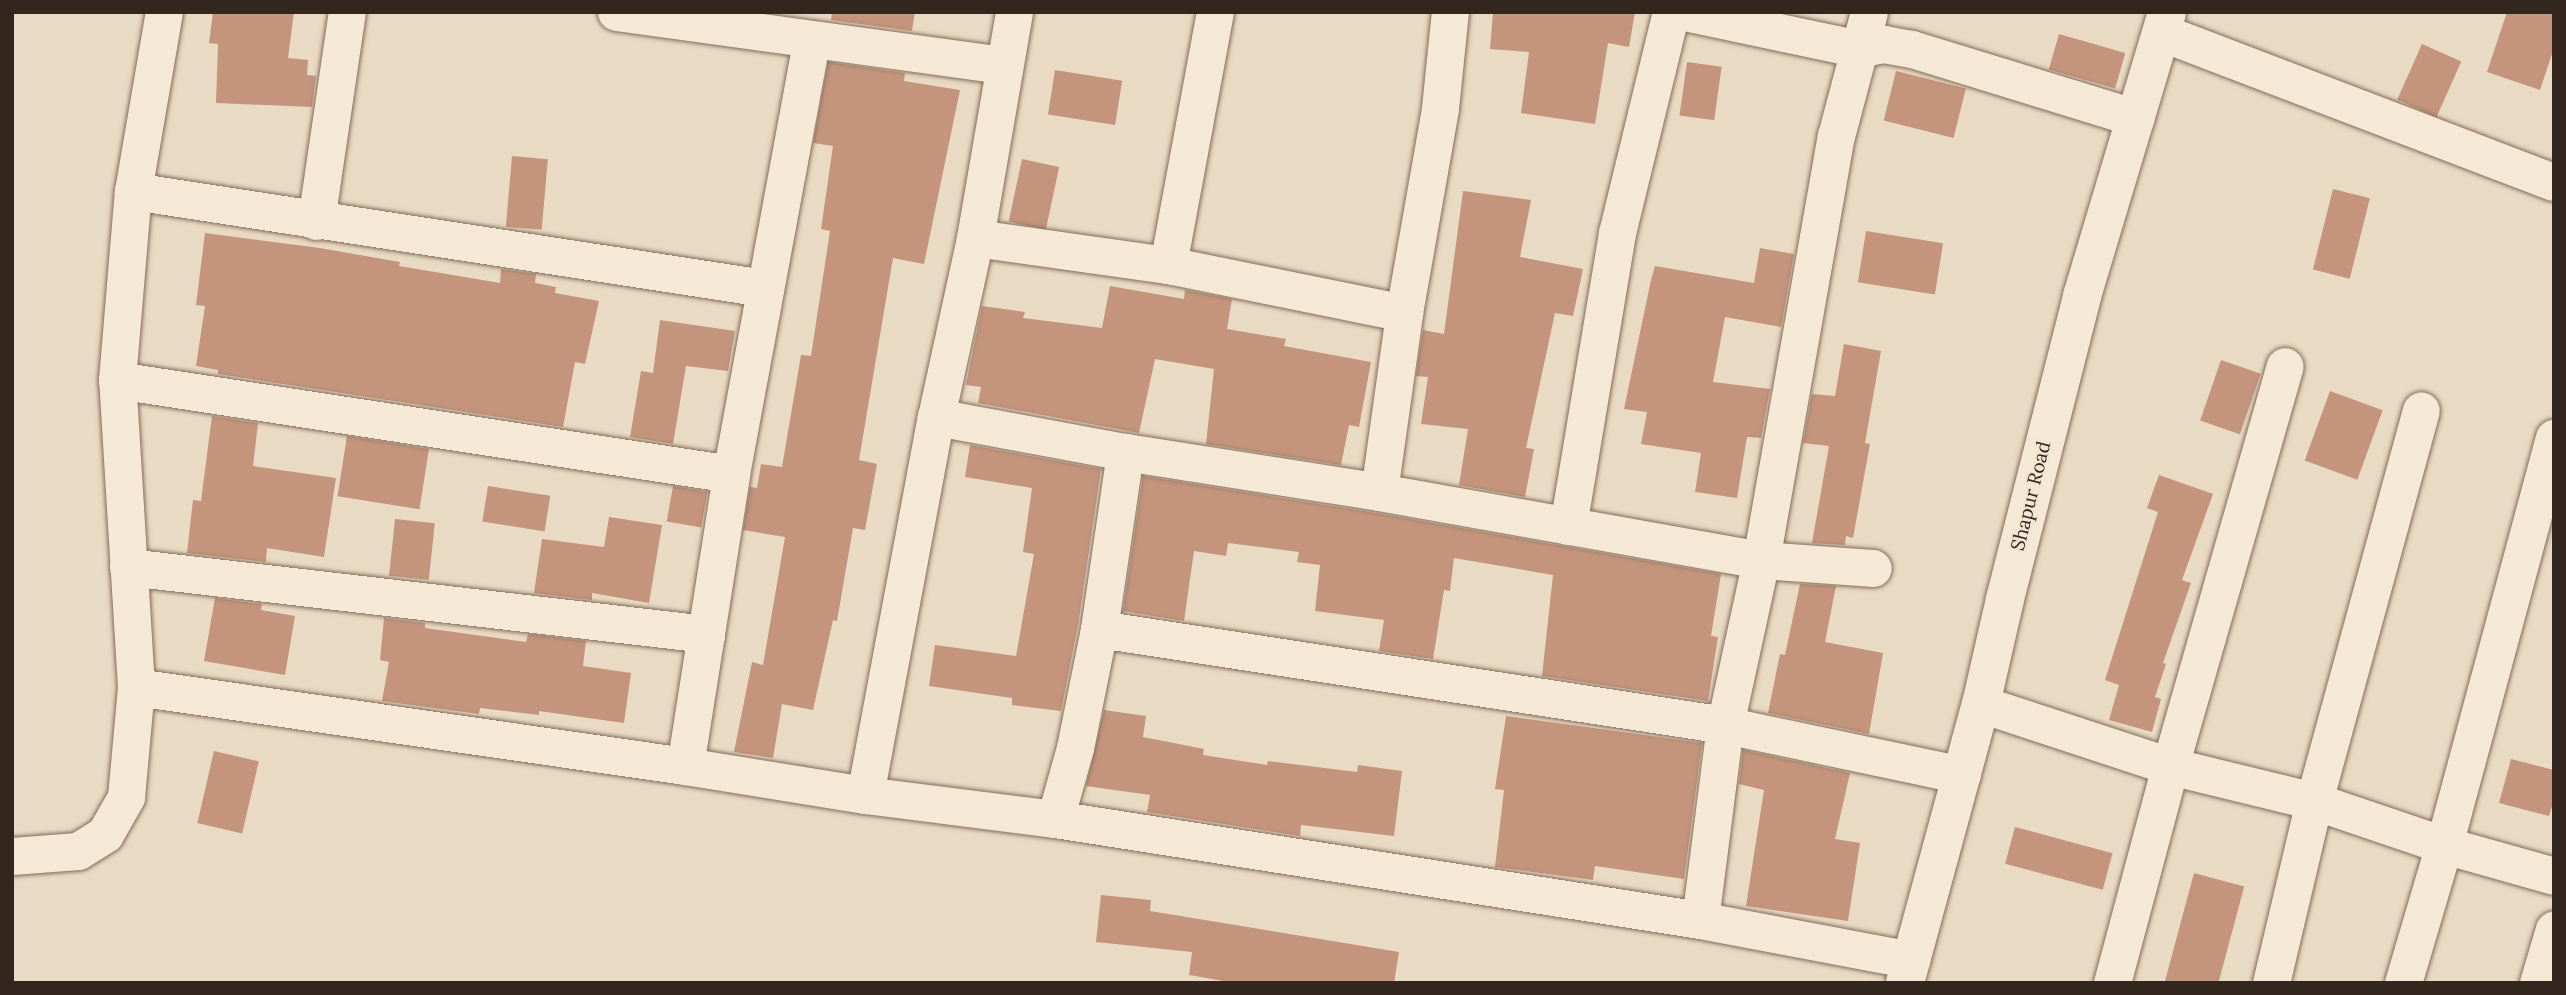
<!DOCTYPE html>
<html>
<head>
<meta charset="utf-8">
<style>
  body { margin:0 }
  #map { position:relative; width:2566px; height:995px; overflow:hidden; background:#e9dac3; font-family:Lora,serif }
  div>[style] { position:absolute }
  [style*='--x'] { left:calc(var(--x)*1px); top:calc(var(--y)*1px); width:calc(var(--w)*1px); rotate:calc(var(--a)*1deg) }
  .building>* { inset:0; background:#c4947c; transform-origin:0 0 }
  .roads { filter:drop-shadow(0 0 2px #826c5b) drop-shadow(0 0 2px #826c5b) }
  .street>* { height:37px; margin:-18.5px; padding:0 18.5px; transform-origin:18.5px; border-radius:18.5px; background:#f5e9d5 }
  .secondary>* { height:38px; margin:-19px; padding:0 19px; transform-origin:19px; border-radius:19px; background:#f5e9d5 }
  span { translate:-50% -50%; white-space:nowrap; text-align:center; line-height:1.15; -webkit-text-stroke:5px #f2e5d1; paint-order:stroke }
  .street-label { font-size:19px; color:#33261e }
  .frame { position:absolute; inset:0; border:14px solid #33261e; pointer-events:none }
</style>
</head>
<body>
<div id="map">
  <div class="building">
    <div style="clip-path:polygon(213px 12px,294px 12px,288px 58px,308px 60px,307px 75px,316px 76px,312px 107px,216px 103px,218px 44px,209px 43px)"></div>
    <div style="clip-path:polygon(832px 12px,915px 12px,912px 31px,831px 20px)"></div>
    <div style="clip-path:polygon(1493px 12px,1635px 12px,1629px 47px,1608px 43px,1595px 124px,1521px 113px,1529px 52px,1490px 49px)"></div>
    <div style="clip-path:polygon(2507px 12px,2554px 12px,2554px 48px,2540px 90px,2487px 72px)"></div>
    <div style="left:2059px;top:34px;width:69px;height:37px;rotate:16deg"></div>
    <div style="left:2422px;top:44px;width:43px;height:61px;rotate:24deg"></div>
    <div style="clip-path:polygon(828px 62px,905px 73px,904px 81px,960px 90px,924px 264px,893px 258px,859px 460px,877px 464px,865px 530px,853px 528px,837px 621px,833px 620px,813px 710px,782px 704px,773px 758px,734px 752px,752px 662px,763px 665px,785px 537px,743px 530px,750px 487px,757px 488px,761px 464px,782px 467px,801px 355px,811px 356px,830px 231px,821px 229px,833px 146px,813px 143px)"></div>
    <div style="left:1687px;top:62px;width:35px;height:54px;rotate:8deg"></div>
    <div style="left:1055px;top:70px;width:68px;height:45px;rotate:9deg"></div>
    <div style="left:1896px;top:71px;width:72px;height:51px;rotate:14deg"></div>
    <div style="left:512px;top:156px;width:36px;height:71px;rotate:5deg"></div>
    <div style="left:1022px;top:159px;width:38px;height:64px;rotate:12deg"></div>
    <div style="left:2333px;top:189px;width:38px;height:83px;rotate:14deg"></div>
    <div style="clip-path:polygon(1463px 191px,1531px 200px,1520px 257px,1583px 269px,1573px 316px,1555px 313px,1526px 448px,1534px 449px,1525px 497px,1459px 485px,1468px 429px,1421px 424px,1428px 377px,1416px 376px,1423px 330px,1444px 334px)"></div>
    <div style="left:1866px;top:231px;width:78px;height:52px;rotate:9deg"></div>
    <div style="clip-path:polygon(205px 233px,320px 248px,400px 262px,399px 266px,500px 283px,501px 269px,536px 274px,535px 283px,556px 287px,555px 293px,599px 301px,585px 364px,575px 362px,563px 427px,218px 374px,218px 370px,196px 366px,205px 306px,196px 305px)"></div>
    <div style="clip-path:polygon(1760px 248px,1794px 254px,1781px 327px,1725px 317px,1713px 382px,1770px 389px,1761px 438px,1747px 437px,1737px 498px,1695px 492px,1701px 453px,1641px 444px,1647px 412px,1624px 409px,1651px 280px,1655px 266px,1754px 283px)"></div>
    <div style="clip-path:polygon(1110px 286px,1184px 299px,1185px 290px,1232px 299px,1227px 329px,1286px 339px,1284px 346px,1371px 362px,1359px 427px,1349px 425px,1341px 465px,1206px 444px,1214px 369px,1155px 359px,1139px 433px,978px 403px,981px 387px,966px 385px,982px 306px,1025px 312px,1023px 318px,1102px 328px)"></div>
    <div style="clip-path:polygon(660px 320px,735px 331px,728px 371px,686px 366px,673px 444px,630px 437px,641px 371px,653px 373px)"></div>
    <div style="clip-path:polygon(1844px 344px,1881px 351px,1865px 443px,1870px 444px,1853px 538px,1846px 536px,1845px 545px,1812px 543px,1829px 446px,1803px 443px,1812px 394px,1835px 396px)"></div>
    <div style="left:2221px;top:360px;width:42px;height:64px;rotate:19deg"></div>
    <div style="left:2330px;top:391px;width:56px;height:74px;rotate:20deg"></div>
    <div style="clip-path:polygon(212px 416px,258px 423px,253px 466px,336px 478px,324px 557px,267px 548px,266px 562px,187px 553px,193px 500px,201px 501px)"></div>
    <div style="left:347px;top:436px;width:83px;height:61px;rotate:9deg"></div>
    <div style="clip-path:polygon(970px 445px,1101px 469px,1078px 625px,1061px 711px,1012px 705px,1012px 698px,929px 686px,935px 645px,1016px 656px,1034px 554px,1023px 552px,1032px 488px,965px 477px)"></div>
    <div style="clip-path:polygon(2159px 475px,2213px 494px,2182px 580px,2191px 583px,2163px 663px,2166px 664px,2155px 697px,2161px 699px,2152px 732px,2109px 720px,2119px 685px,2105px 680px,2158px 512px,2147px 508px)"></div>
    <div style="clip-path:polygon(1143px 476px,1376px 513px,1721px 574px,1711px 636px,1718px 637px,1708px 701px,1542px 676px,1553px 575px,1454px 558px,1450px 591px,1444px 590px,1433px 659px,1379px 651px,1384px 620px,1315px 611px,1320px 565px,1297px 562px,1299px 552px,1228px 543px,1226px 556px,1194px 551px,1184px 621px,1123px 611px)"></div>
    <div style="left:488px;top:486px;width:63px;height:36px;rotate:9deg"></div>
    <div style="left:673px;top:486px;width:35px;height:36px;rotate:10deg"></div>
    <div style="clip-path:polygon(609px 517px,662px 525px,649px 603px,592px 593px,592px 600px,534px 593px,542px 539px,604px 547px)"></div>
    <div style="left:395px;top:519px;width:40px;height:57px;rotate:6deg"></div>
    <div style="clip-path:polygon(1800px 584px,1836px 586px,1825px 642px,1883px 653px,1869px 734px,1768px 713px,1780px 654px,1785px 655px)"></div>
    <div style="clip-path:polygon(215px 598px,262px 604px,261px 610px,295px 616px,285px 675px,204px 661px)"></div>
    <div style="clip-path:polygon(384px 618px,425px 623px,425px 628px,526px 642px,528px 634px,586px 641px,583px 666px,631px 673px,624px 723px,539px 711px,539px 715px,480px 708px,479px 714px,382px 701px,389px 662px,380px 660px)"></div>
    <div style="clip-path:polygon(1104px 710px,1146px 716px,1143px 737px,1204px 749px,1203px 755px,1267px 765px,1268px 761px,1357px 772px,1358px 765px,1402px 771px,1394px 836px,1301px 825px,1300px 836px,1147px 812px,1150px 795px,1086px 786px)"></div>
    <div style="clip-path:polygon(1506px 716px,1702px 743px,1684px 879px,1595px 866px,1593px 880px,1495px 867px,1504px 790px,1495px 789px)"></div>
    <div style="clip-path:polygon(1743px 750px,1850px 773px,1835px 839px,1860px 843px,1848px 921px,1746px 906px,1764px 790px,1739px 784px)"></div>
    <div style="left:214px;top:751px;width:46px;height:74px;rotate:13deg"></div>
    <div style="clip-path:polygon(2511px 759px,2554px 770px,2554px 800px,2549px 816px,2499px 803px)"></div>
    <div style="left:2015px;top:827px;width:101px;height:38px;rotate:15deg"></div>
    <div style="left:2194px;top:873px;width:52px;height:114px;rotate:15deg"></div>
    <div style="clip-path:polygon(1101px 895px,1151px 900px,1150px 911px,1399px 952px,1394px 983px,1235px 983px,1189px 975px,1192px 952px,1096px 942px)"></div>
  </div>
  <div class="roads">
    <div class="street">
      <div style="--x:616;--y:12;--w:391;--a:7.8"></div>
      <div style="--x:1684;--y:12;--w:179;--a:11.9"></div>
      <div style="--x:1859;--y:49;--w:25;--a:-12"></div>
      <div style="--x:1883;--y:44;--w:29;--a:10"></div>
      <div style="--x:1912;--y:49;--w:234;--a:17.1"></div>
      <div style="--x:2163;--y:33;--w:418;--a:20.9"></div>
      <div style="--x:133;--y:191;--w:638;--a:8.74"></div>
      <div style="--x:316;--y:221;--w:211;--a:-81.6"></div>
      <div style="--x:975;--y:238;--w:195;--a:8"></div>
      <div style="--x:1168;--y:265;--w:241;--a:11.5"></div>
      <div style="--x:1168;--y:265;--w:257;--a:-79.5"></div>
      <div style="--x:117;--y:380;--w:621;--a:8.7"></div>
      <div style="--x:936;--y:417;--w:192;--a:10.5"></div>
      <div style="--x:1125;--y:452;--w:257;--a:8.9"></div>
      <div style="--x:1379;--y:492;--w:388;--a:10.1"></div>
      <div style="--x:1761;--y:560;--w:112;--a:4.1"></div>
      <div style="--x:1379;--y:492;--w:181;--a:-82"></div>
      <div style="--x:1404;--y:313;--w:208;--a:-80"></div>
      <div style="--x:1440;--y:108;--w:97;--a:-84.1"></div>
      <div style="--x:1568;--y:526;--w:297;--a:-80.5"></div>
      <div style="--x:1617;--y:233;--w:228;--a:-76.3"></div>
      <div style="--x:128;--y:567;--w:582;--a:6.61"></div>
      <div style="--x:1099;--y:629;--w:633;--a:8.72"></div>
      <div style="--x:1725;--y:725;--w:242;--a:11.9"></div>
      <div style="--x:136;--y:687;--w:555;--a:8.19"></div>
      <div style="--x:685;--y:766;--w:182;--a:9.2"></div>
      <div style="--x:865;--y:795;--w:192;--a:7.2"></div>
      <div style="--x:1055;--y:819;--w:653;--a:8.9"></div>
      <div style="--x:1700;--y:920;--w:215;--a:10.7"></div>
      <div style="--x:1981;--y:704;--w:199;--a:18.2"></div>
      <div style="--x:2170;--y:766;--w:148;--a:13.7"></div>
      <div style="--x:2314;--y:801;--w:137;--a:18.7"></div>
      <div style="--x:2444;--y:845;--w:114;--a:15.7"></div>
      <div style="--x:685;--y:766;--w:296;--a:-81"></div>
      <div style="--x:731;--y:474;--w:440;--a:-79.5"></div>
      <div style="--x:865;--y:795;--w:385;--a:-79.4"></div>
      <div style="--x:936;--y:417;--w:183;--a:-77.7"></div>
      <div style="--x:975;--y:238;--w:229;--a:-80.2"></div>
      <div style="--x:1055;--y:819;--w:74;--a:-74.3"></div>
      <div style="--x:1075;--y:748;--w:121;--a:-78.6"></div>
      <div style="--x:1099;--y:629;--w:179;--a:-81.6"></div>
      <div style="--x:12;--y:856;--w:66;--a:-4.3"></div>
      <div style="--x:78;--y:851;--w:32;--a:-32"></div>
      <div style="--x:105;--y:834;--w:43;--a:-60.4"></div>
      <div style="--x:126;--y:797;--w:110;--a:-84.8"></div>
      <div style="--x:136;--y:687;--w:308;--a:-93.5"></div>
      <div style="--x:117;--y:380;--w:190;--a:-85.2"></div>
      <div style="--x:133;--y:191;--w:182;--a:-80.2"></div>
      <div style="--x:1700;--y:920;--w:197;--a:-82.7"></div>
      <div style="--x:1725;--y:725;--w:169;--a:-77.7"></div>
      <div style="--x:1761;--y:560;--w:431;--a:-80"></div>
      <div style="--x:1836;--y:136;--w:128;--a:-75.1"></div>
      <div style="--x:2112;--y:983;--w:225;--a:-75"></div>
      <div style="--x:2170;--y:766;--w:416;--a:-74"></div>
      <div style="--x:2271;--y:983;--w:187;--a:-76.7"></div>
      <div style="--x:2314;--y:801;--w:405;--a:-74.7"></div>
      <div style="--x:2403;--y:983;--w:144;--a:-73.5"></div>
      <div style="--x:2444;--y:845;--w:422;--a:-74.9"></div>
      <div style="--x:2538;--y:983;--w:56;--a:-73.5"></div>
    </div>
    <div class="secondary">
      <div style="--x:1905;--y:983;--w:289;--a:-74.8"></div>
      <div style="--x:1981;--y:704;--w:108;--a:-77.1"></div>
      <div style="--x:2005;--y:599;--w:313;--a:-75.7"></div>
      <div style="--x:2082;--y:296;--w:296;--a:-73.3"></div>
    </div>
  </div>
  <div class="street-label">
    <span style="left:2031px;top:496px;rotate:-76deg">Shapur Road</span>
  </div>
  <div class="frame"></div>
</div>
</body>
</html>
